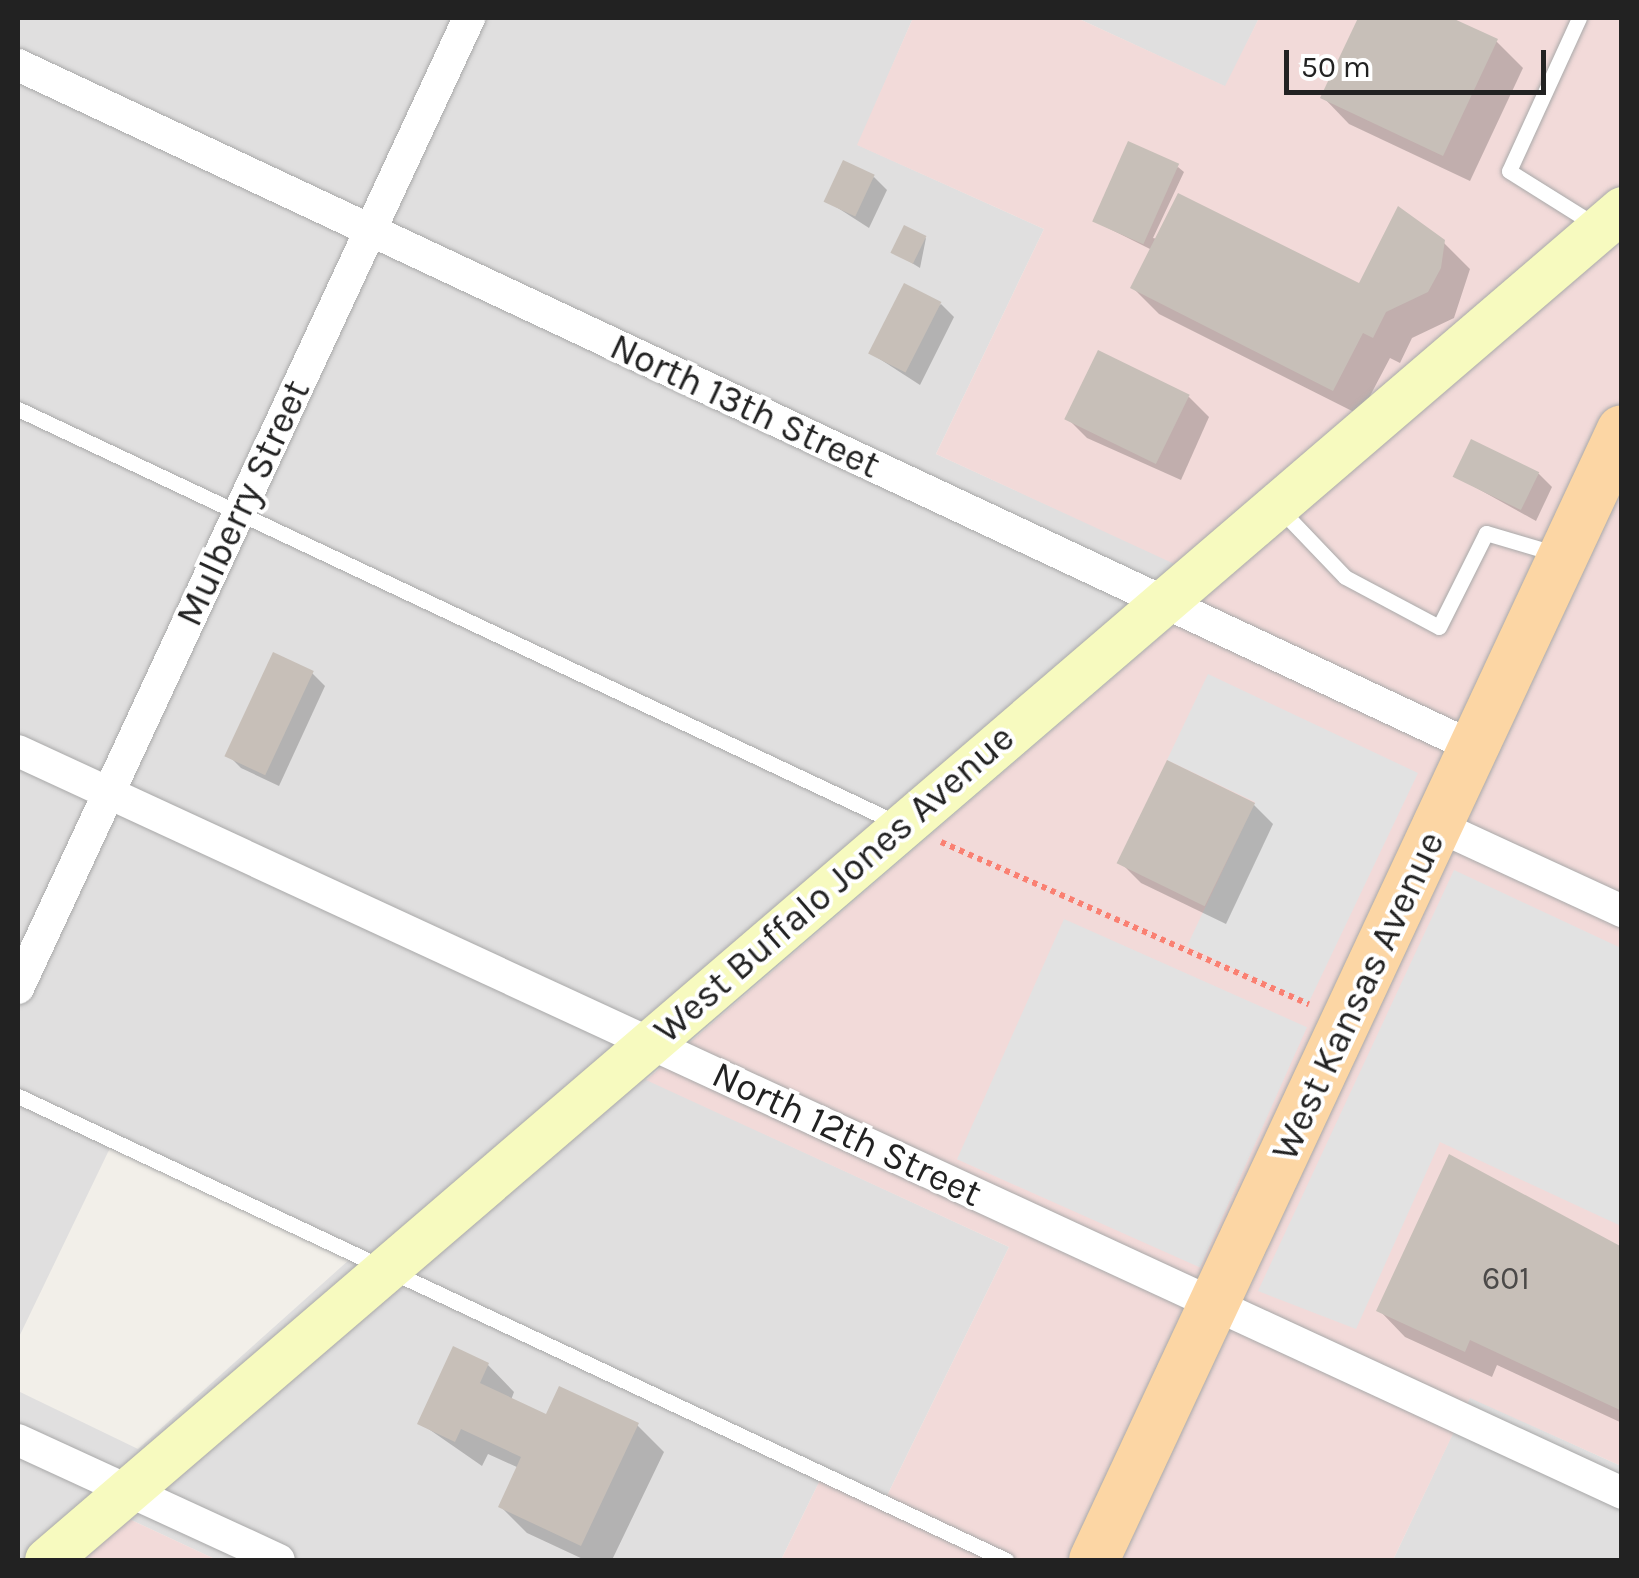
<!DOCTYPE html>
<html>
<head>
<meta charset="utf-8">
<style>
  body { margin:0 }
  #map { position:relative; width:1639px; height:1578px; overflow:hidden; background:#f2efe9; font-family:Karla,sans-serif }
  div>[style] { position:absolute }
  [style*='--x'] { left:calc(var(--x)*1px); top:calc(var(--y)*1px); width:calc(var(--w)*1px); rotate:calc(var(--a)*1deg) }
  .residential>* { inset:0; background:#e0dfdf }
  .commercial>* { inset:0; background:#f2dad9 }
  .parking>* { inset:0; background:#e2e2e2; transform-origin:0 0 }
  .shadow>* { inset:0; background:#0003 }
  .building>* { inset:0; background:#c7bfb8; transform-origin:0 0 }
  .path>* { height:6px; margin-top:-3px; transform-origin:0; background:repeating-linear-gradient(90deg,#fa8072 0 5px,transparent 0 10px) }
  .roads { filter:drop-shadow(0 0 2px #a9a9a9) drop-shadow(0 0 2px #a9a9a9) }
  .lane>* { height:15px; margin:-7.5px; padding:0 7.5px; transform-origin:7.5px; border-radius:7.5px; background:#fff }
  .street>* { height:32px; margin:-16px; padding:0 16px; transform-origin:16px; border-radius:16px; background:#fff }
  .secondary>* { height:45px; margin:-22.5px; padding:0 22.5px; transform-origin:22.5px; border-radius:22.5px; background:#f7fabf }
  .primary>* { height:50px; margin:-25px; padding:0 25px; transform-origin:25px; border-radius:25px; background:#fcd6a4 }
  span { translate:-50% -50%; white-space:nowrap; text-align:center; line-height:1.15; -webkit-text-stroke:8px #fff; paint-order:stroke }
  .number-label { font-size:32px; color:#4b4948 }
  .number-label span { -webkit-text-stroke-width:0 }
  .street-label { font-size:38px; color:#222 }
  .frame { position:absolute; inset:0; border:20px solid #222; pointer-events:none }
  .scale { position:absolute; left:1284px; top:50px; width:262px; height:45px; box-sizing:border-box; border:5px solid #222; border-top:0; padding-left:12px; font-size:30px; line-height:35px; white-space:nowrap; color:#222; -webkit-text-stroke:8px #fff; paint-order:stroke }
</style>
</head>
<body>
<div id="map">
  <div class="residential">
    <div style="clip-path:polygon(18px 18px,913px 18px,858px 145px,1044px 229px,936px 454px,1221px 584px,646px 1079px,1009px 1247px,883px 1504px,822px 1476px,781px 1560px,217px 1560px,127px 1518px,78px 1560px,18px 1560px,18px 1391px,138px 1449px,350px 1259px,110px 1148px,18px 1339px)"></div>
    <div style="clip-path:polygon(1077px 18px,1259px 18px,1226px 87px)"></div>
    <div style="clip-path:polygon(1470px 1397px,1621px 1466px,1621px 1560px,1393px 1560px)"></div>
  </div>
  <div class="commercial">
    <div style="clip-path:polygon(913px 18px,1077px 18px,1225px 86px,1259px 18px,1621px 18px,1621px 1466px,1470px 1398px,1393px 1560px,781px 1560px,822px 1476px,883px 1504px,1009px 1247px,646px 1080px,1220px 585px,936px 454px,1044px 229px,857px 145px)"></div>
    <div style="clip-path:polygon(127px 1518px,217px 1560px,78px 1560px)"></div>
  </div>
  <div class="parking">
    <div style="clip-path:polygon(1208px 674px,1418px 773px,1308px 1004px,1187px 946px,1255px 802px,1167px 760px)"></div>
    <div style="clip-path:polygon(1454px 870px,1621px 948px,1621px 1226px,1440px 1142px,1356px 1329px,1258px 1291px)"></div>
    <div style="left:1064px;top:919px;width:266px;height:263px;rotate:24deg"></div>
  </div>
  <div class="shadow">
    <div style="clip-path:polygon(1360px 18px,1446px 18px,1497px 42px,1523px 68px,1470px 181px,1349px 124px,1323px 97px)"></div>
    <div style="clip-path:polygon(1178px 167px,1184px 172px,1153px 238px,1360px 287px,1443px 242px,1470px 269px,1454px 318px,1412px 338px,1400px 363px,1390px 358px,1360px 415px,1159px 314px,1133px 288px,1152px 250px,1094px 221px)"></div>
    <div style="clip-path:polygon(874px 177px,887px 190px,869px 228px,827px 201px)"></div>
    <div style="clip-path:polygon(926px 238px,920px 268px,894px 252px)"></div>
    <div style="clip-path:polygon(941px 304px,954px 317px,920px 385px,872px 354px)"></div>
    <div style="clip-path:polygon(1189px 397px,1209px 417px,1181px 480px,1087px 438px,1067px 418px)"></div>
    <div style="clip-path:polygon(1539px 474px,1552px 487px,1536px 521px,1455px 476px)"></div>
    <div style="clip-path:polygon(312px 673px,325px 686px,279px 786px,241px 768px,228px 755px)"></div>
    <div style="clip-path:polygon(1253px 804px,1273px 824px,1226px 924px,1141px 883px,1121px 863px)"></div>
    <div style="clip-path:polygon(1450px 1157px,1622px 1250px,1622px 1423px,1497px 1365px,1492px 1377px,1405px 1337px,1379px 1310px)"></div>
    <div style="clip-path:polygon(454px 1349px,488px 1365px,514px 1392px,511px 1400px,548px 1417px,637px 1425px,664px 1452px,612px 1560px,585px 1560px,527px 1533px,501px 1507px,519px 1468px,488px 1454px,482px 1466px,420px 1423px)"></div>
  </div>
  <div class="building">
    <div style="clip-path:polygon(1358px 18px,1452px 18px,1498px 39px,1443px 156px,1320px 98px)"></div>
    <div style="left:1128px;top:141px;width:56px;height:88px;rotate:24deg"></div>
    <div style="left:843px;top:160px;width:35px;height:46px;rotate:25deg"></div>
    <div style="clip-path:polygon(1178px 193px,1359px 283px,1398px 206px,1445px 240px,1441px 268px,1428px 292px,1386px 312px,1373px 338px,1363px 333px,1333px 391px,1130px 288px)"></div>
    <div style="left:904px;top:225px;width:25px;height:31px;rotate:26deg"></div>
    <div style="left:904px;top:283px;width:42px;height:79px;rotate:27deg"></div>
    <div style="left:1098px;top:350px;width:102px;height:77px;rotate:26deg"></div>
    <div style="left:1471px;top:439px;width:76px;height:42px;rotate:26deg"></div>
    <div style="left:273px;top:652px;width:45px;height:115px;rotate:25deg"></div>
    <div style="left:1167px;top:760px;width:98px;height:115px;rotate:26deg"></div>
    <div style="clip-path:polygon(1449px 1154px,1622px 1247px,1622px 1411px,1470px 1340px,1465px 1352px,1376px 1311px)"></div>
    <div style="clip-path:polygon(453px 1346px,489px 1363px,480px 1383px,546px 1414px,559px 1386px,639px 1423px,581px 1546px,498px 1507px,521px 1457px,461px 1429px,455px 1442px,417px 1424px)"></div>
  </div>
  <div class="path">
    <div style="--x:941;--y:842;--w:402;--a:23.8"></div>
  </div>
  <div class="roads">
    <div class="lane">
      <div style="--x:1579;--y:18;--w:168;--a:114.6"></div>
      <div style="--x:1509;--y:171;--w:102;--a:32.1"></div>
      <div style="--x:18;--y:409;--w:974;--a:25.22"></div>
      <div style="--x:1279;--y:508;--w:95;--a:46.3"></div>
      <div style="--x:1345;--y:577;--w:106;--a:28"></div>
      <div style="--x:1439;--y:627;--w:105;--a:-63.4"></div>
      <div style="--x:1486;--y:533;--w:74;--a:16.5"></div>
      <div style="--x:18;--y:1096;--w:1092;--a:25.16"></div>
    </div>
    <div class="street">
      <div style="--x:18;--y:65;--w:1607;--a:25.11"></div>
      <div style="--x:18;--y:751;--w:1767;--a:24.82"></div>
      <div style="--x:1438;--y:826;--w:203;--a:24.8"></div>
      <div style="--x:18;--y:988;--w:1070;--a:-65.06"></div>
      <div style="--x:18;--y:1440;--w:287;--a:24.7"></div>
    </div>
    <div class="secondary">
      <div style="--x:47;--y:1560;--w:2075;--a:-40.62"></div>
    </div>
    <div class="primary">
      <div style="--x:1094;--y:1560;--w:1247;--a:-64.96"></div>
    </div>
  </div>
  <div class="number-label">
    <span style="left:1506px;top:1279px">601</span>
  </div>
  <div class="street-label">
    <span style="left:745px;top:406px;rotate:25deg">North 13th Street</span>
    <span style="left:243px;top:503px;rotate:-65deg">Mulberry Street</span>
    <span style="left:834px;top:884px;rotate:-41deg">West Buffalo Jones Avenue</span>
    <span style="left:1358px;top:996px;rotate:-65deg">West Kansas Avenue</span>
    <span style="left:847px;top:1134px;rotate:25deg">North 12th Street</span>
  </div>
  <div class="frame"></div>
  <div class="scale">50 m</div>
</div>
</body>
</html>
